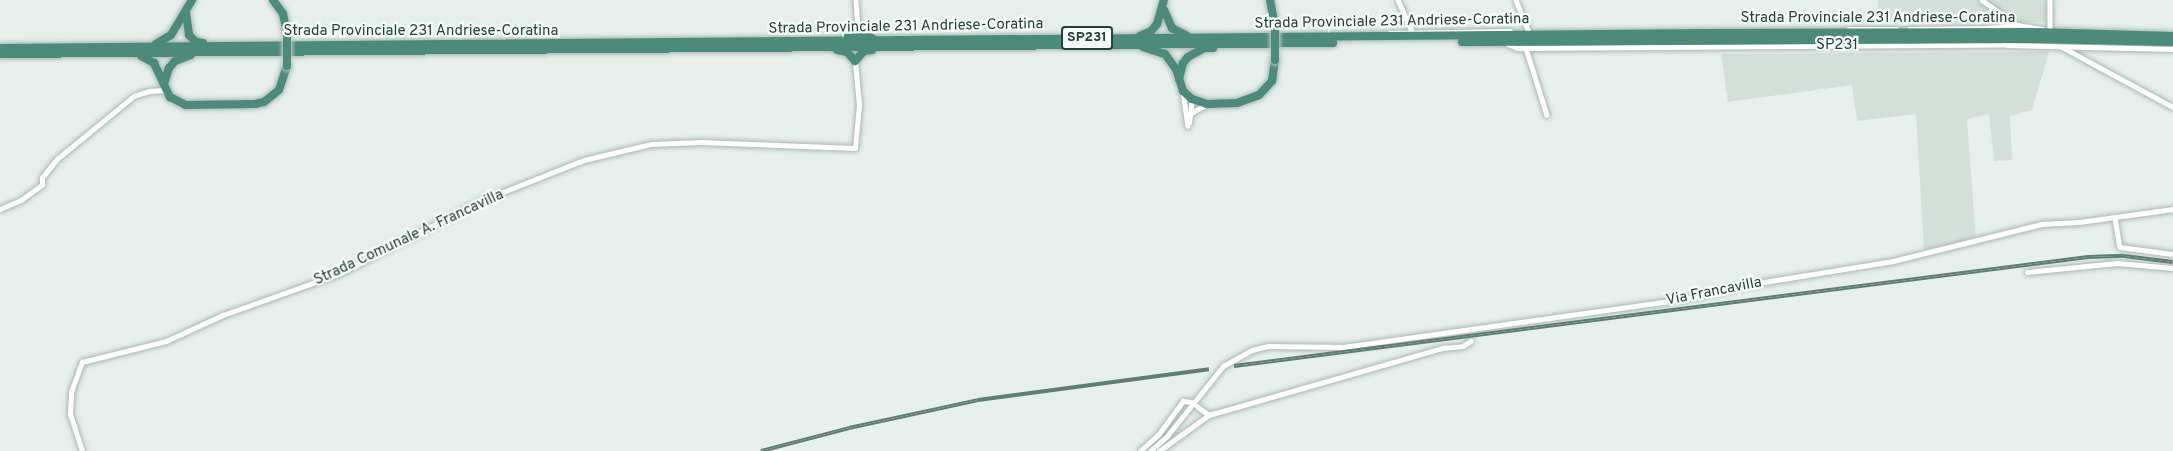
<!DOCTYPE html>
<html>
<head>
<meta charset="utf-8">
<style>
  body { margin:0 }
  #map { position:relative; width:2173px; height:451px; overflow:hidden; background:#e6efeb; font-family:Overpass,sans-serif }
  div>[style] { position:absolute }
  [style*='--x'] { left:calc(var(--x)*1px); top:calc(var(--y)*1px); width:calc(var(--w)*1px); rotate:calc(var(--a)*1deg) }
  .built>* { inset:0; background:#d4dfda; transform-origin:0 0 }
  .roads { filter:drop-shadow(0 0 2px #a8b8b2) drop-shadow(0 0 2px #a8b8b2) }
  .minor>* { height:4.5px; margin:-2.25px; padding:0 2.25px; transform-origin:2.25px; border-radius:2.25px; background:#fff }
  .tertiary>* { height:5px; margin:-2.5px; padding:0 2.5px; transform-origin:2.5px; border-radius:2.5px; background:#fff }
  .trunk>* { height:8px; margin:-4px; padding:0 4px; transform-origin:4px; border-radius:4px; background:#4c8a7c }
  .rail>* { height:4px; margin-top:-2px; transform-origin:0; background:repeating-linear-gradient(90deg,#f7fbf9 0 4.5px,#5f7d75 0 9px); box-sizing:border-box; border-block:2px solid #5f7d75 }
  .bridges { filter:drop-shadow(0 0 2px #c2cac8) drop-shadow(0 0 2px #c2cac8) }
  .trunk-bridge>* { height:8px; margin:-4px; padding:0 4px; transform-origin:4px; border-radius:4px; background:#4c8a7c }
  span { translate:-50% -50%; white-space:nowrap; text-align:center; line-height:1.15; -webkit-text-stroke:4.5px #f7fbf9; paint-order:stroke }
  .shield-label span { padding:2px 4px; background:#f7fbf9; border:2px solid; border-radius:4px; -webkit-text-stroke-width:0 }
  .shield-label { font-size:14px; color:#24423a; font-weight:700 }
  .street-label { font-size:15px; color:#24423a }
</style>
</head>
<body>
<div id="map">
  <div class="built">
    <div style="left:1878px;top:0;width:168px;height:22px"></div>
    <div style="clip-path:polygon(2049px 52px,2032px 110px,2010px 116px,2012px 160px,1994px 161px,1989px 114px,1967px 119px,1976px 239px,1924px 250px,1916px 114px,1857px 121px,1852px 85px,1728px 102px,1721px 54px)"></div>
  </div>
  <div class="roads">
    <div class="minor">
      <div style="--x:856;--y:0;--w:27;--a:86"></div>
      <div style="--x:1398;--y:0;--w:34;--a:66"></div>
      <div style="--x:1516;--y:0;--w:35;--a:68"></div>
      <div style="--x:1982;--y:0;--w:43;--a:35.5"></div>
      <div style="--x:2017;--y:25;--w:26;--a:9"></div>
      <div style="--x:2050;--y:0;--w:30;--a:90"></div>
      <div style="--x:1849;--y:29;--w:48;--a:0"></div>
      <div style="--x:1909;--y:29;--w:79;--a:-0.7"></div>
      <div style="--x:1988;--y:28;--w:29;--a:-6"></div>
      <div style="--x:1390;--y:33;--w:120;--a:-1"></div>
      <div style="--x:1508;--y:44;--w:11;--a:22"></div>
      <div style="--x:1518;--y:48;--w:489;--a:-0.4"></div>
      <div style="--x:2007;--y:45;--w:166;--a:1.4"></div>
      <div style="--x:2062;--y:47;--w:126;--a:28.4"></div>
      <div style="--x:1526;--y:48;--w:70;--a:72.6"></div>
      <div style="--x:1183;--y:91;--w:35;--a:82"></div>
      <div style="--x:1191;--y:113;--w:18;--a:-29"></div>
      <div style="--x:1189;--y:123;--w:24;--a:-83"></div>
      <div style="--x:0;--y:209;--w:23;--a:-23"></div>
      <div style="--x:21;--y:200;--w:26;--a:-36"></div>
      <div style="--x:42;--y:185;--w:7;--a:-90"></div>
      <div style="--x:42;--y:178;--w:24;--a:-52"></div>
      <div style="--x:57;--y:159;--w:99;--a:-39.3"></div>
      <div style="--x:134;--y:96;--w:16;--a:-18"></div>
      <div style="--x:149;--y:91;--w:17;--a:-3"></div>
      <div style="--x:2115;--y:217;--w:30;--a:81"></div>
      <div style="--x:2120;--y:247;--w:53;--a:7.5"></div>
      <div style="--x:2027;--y:272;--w:90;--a:-5.7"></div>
      <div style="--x:2117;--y:263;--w:56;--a:5.1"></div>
      <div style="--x:1197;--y:406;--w:15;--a:37"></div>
      <div style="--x:82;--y:451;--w:39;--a:-108"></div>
      <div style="--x:70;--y:414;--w:22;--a:-87"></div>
      <div style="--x:71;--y:392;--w:32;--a:-70"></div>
      <div style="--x:82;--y:362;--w:87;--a:-14"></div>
      <div style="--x:166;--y:341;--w:63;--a:-24.5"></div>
      <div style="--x:223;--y:315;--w:122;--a:-19.6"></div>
      <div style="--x:338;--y:274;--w:163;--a:-27"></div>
      <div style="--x:483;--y:200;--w:109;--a:-21.6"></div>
      <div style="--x:584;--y:160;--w:69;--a:-13.4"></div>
      <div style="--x:651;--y:144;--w:50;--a:-2.3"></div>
      <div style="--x:701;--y:142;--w:154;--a:2.2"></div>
      <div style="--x:855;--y:148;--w:43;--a:-84.7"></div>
      <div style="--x:859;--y:105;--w:44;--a:-95.2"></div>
      <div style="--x:1140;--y:451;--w:24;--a:-42"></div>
      <div style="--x:1158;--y:435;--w:42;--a:-53.7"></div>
      <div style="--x:1183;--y:401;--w:8;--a:7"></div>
      <div style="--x:1159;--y:451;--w:62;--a:-35.8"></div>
      <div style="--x:1209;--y:415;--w:242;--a:-16"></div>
      <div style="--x:1442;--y:348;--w:21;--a:-5"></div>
      <div style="--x:1463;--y:346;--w:9;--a:-32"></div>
    </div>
    <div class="tertiary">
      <div style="--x:1150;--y:451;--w:23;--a:-41"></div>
      <div style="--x:1167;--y:436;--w:90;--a:-51.3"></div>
      <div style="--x:1223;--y:366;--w:33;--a:-29"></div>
      <div style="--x:1252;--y:350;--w:16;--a:-14"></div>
      <div style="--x:1268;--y:346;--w:75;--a:0.8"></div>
      <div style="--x:1343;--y:347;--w:343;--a:-8"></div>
      <div style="--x:1683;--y:299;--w:83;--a:-11.9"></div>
      <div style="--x:1764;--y:282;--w:131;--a:-9.2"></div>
      <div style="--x:1893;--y:261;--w:153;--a:-14"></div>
      <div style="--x:2041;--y:224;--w:38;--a:-3"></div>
      <div style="--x:2079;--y:222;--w:95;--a:-7.9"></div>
    </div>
    <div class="trunk">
      <div style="--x:273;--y:0;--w:17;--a:54"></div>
      <div style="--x:283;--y:14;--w:19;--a:78"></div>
      <div style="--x:1270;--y:0;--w:26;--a:79"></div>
      <div style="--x:1164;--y:10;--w:20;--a:66"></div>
      <div style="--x:1172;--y:28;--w:16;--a:27"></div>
      <div style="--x:186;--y:13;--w:22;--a:82"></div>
      <div style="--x:189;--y:35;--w:10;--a:45"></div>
      <div style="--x:196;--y:42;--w:7;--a:8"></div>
      <div style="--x:1140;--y:36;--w:12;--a:-24"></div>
      <div style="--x:1151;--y:31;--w:9;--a:-49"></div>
      <div style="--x:1157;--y:24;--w:25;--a:-74"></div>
      <div style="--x:846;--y:38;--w:11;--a:-22"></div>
      <div style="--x:856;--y:34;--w:7;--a:-74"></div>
      <div style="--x:858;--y:27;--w:9;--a:49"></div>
      <div style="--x:864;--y:34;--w:9;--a:27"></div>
      <div style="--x:1462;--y:42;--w:569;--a:-0.3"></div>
      <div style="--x:2031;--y:39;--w:142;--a:1.2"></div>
      <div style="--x:156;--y:44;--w:17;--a:-31"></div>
      <div style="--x:171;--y:35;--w:41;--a:-59"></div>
      <div style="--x:1143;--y:47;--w:23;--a:18"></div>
      <div style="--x:1165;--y:54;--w:19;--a:54"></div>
      <div style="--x:1176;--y:69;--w:23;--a:72"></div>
      <div style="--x:1183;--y:91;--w:12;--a:42"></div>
      <div style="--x:1192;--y:99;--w:16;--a:18"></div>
      <div style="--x:1207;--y:104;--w:30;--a:-2"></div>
      <div style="--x:1237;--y:103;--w:23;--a:-20"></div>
      <div style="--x:1259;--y:95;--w:19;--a:-47"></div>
      <div style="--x:1272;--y:81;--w:21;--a:-82"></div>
      <div style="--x:0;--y:48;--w:1709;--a:-0.5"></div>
      <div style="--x:1709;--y:33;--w:322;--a:-0.2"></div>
      <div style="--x:2031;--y:32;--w:142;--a:1.6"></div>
      <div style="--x:837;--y:50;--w:10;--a:11"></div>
      <div style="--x:847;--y:52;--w:12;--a:48"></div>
      <div style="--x:855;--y:61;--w:13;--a:-48"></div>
      <div style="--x:864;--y:51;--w:8;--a:-7"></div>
      <div style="--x:0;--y:54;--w:1333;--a:-0.47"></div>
      <div style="--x:141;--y:56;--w:15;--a:28"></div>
      <div style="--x:154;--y:63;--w:38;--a:65"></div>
      <div style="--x:170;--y:97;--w:18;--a:27"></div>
      <div style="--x:186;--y:105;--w:69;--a:-0.8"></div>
      <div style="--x:255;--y:104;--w:9;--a:-13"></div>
      <div style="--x:264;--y:102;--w:19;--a:-39"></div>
      <div style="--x:279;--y:90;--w:25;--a:-72"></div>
      <div style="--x:1179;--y:79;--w:16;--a:-76"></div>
      <div style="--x:1183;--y:63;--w:8;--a:-50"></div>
      <div style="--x:1188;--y:57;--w:18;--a:-29"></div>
      <div style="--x:1204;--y:48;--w:9;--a:0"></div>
      <div style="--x:164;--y:84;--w:17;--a:-73"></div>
      <div style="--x:169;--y:68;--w:9;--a:-49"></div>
      <div style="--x:175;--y:61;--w:17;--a:-21"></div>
    </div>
  </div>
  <div class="rail">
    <div style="--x:1234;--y:366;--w:861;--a:-7.27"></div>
    <div style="--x:2088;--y:257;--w:36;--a:-2"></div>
    <div style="--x:2124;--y:256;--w:49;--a:7"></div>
    <div style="--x:761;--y:451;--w:91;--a:-14.6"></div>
    <div style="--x:849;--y:428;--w:132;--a:-12.2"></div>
    <div style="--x:978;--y:400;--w:233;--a:-7.6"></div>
  </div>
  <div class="bridges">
    <div class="trunk-bridge">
      <div style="--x:1275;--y:26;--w:34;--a:90"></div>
      <div style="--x:287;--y:33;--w:33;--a:90"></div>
    </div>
  </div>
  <div class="shield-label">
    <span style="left:1087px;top:38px">SP231</span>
  </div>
  <div class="street-label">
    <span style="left:1878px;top:19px">Strada Provinciale 231 Andriese-Coratina</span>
    <span style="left:1392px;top:22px;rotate:-1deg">Strada Provinciale 231 Andriese-Coratina</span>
    <span style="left:906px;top:27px;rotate:-1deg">Strada Provinciale 231 Andriese-Coratina</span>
    <span style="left:421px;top:32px">Strada Provinciale 231 Andriese-Coratina</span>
    <span style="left:1837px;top:46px">SP231</span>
    <span style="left:409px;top:238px;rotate:-25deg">Strada Comunale A. Francavilla</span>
    <span style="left:1714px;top:292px;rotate:-11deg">Via Francavilla</span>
  </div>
</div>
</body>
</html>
